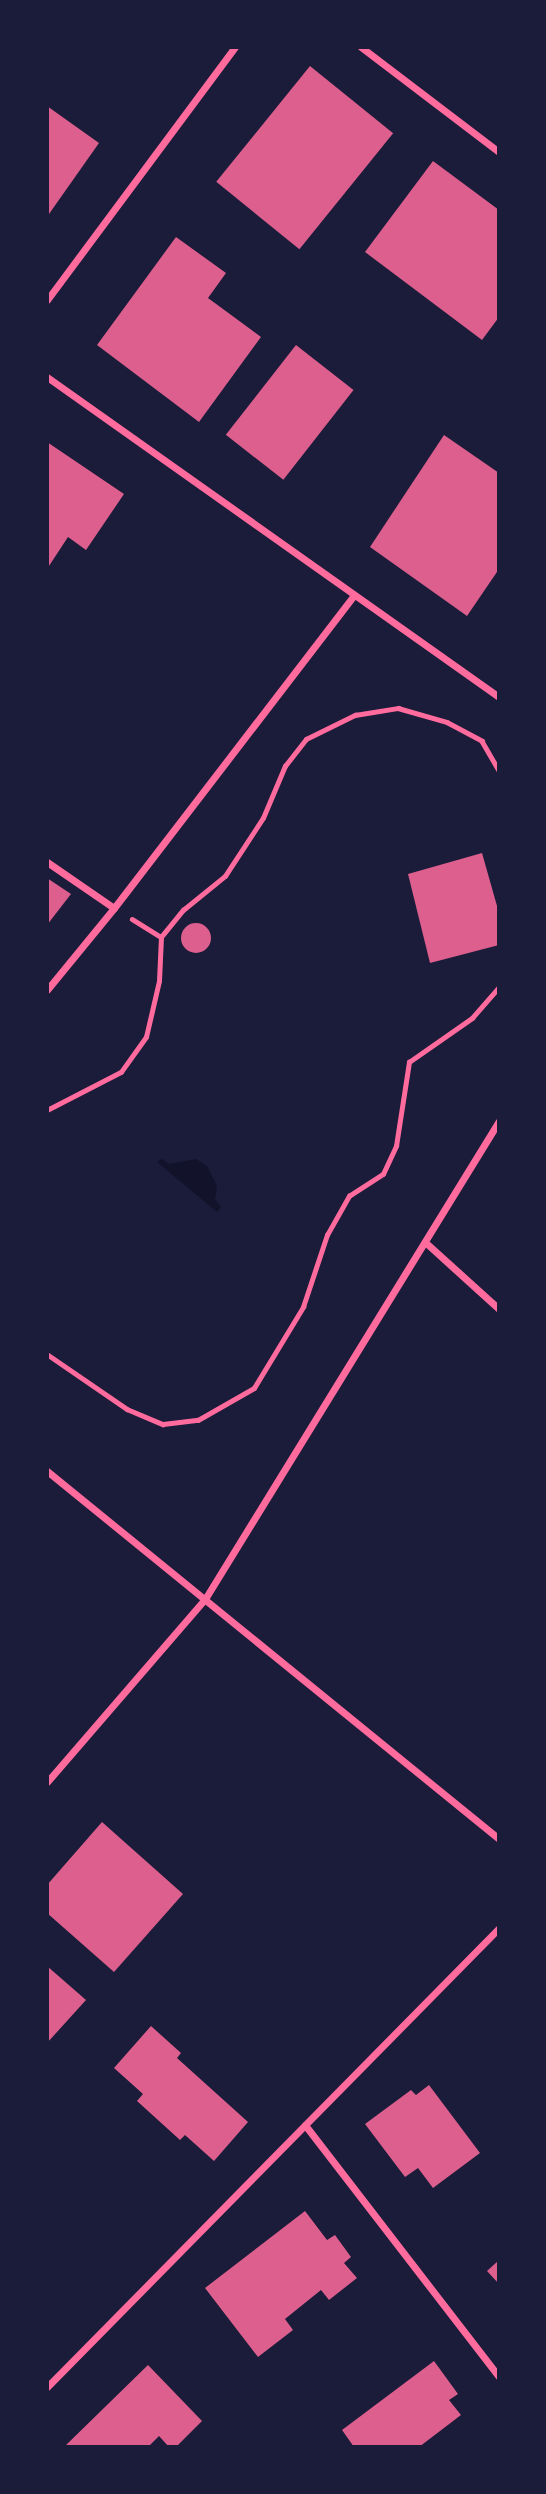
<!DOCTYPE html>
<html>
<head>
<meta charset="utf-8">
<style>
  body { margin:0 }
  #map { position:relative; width:546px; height:2494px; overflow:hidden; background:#1b1b3a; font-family:"Work Sans",sans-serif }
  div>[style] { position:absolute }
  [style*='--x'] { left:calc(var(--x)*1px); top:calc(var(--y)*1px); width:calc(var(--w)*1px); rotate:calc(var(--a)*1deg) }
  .water>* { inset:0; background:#12122b }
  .building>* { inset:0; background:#dd5f8e; transform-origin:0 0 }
  .round { border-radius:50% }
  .path>* { height:4.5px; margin:-2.25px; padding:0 2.25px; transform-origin:2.25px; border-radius:2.25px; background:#ff6b9d }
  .minor>* { height:7px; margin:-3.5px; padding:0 3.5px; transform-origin:3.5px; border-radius:3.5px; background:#ff6b9d }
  span { translate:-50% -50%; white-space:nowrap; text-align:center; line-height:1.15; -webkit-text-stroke:6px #1b1b3a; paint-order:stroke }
  .frame { position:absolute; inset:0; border:49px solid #1b1b3a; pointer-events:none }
</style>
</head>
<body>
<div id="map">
  <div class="water">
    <div style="clip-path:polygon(162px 1159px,169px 1164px,196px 1159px,207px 1166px,217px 1186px,215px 1200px,221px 1207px,217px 1212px,157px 1162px)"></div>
  </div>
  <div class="building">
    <div style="left:310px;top:66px;width:107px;height:149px;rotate:39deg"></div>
    <div style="clip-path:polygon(47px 106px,99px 143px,49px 214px,47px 213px)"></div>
    <div style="clip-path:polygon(433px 161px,499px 210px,499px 317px,482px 340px,365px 252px)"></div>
    <div style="clip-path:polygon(176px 237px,226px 273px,208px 298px,261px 337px,199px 422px,97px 345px)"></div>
    <div style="left:296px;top:345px;width:73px;height:114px;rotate:38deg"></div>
    <div style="clip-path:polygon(444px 435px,499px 473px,499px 569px,467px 616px,370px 547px)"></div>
    <div style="clip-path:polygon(47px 442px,124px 494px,86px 550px,68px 537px,47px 569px)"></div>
    <div style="clip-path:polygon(482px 853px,499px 913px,499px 945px,430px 963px,408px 874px)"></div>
    <div style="clip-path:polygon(47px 878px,71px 894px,47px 925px)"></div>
    <div class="round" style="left:181px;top:923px;width:30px;height:30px"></div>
    <div style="clip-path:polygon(102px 1822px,183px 1894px,114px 1972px,47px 1913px,47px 1885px)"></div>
    <div style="clip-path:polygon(47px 1966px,86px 2000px,47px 2043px)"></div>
    <div style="clip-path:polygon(151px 2026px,181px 2053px,177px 2058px,248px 2122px,214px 2161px,185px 2135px,180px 2140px,137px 2101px,143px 2094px,114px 2068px)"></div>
    <div style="clip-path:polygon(429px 2085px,480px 2153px,433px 2188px,418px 2168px,405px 2177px,365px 2124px,411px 2090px,416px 2095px)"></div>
    <div style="clip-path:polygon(305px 2211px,327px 2240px,335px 2235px,351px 2257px,344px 2263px,357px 2278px,329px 2300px,321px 2290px,285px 2319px,293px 2330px,258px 2357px,205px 2288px)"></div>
    <div style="clip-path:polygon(499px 2260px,499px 2284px,487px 2271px)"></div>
    <div style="clip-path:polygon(434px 2361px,458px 2394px,449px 2400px,461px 2415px,419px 2447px,354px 2447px,342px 2430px)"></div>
    <div style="clip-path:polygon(148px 2365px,202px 2421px,176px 2447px,169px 2447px,159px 2436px,148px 2447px,64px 2447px)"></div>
  </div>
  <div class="path">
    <div style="--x:132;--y:919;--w:34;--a:32"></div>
    <div style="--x:161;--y:937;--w:35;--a:-51"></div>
    <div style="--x:183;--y:910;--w:54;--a:-39"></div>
    <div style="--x:225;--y:876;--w:69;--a:-56.8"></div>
    <div style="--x:263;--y:818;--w:56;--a:-67.1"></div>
    <div style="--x:285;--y:766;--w:34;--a:-52"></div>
    <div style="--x:306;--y:739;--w:55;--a:-26.1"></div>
    <div style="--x:355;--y:715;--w:44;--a:-9.2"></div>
    <div style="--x:398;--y:708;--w:51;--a:15.9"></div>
    <div style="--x:447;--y:722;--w:40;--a:28"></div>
    <div style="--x:482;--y:741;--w:34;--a:60"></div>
    <div style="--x:47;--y:1110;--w:83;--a:-27.2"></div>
    <div style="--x:121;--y:1072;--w:43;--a:-54.5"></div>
    <div style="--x:146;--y:1037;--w:57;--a:-76.9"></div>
    <div style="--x:159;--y:981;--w:44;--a:-87.4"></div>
    <div style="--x:47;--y:1354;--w:97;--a:34.5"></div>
    <div style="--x:127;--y:1409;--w:39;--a:23"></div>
    <div style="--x:163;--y:1424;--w:35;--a:-7"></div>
    <div style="--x:198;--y:1420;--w:64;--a:-29.7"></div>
    <div style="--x:254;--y:1388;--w:95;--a:-58.8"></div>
    <div style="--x:303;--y:1307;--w:76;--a:-71.6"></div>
    <div style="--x:327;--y:1235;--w:45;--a:-60.6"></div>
    <div style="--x:349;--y:1196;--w:40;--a:-32.9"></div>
    <div style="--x:383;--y:1174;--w:31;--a:-65"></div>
    <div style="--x:396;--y:1146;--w:85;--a:-81.2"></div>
    <div style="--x:409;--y:1062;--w:77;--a:-34.9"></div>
    <div style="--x:472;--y:1018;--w:41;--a:-48.9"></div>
  </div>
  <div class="minor">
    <div style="--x:361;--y:47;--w:173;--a:37.3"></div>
    <div style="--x:47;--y:300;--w:315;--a:-53.4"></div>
    <div style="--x:47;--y:377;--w:554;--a:35.3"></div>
    <div style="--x:47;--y:862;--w:81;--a:34.5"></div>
    <div style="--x:114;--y:908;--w:106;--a:129.3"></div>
    <div style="--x:114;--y:908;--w:394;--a:-52.5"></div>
    <div style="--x:425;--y:1242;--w:100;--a:42.2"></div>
    <div style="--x:47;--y:1471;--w:583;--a:39.15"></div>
    <div style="--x:47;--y:1782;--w:242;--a:-49.2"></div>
    <div style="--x:205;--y:1599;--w:561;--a:-58.41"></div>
    <div style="--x:305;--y:2125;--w:318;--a:52.4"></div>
    <div style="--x:47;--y:2387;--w:644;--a:-45.44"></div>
  </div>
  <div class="frame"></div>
</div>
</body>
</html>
